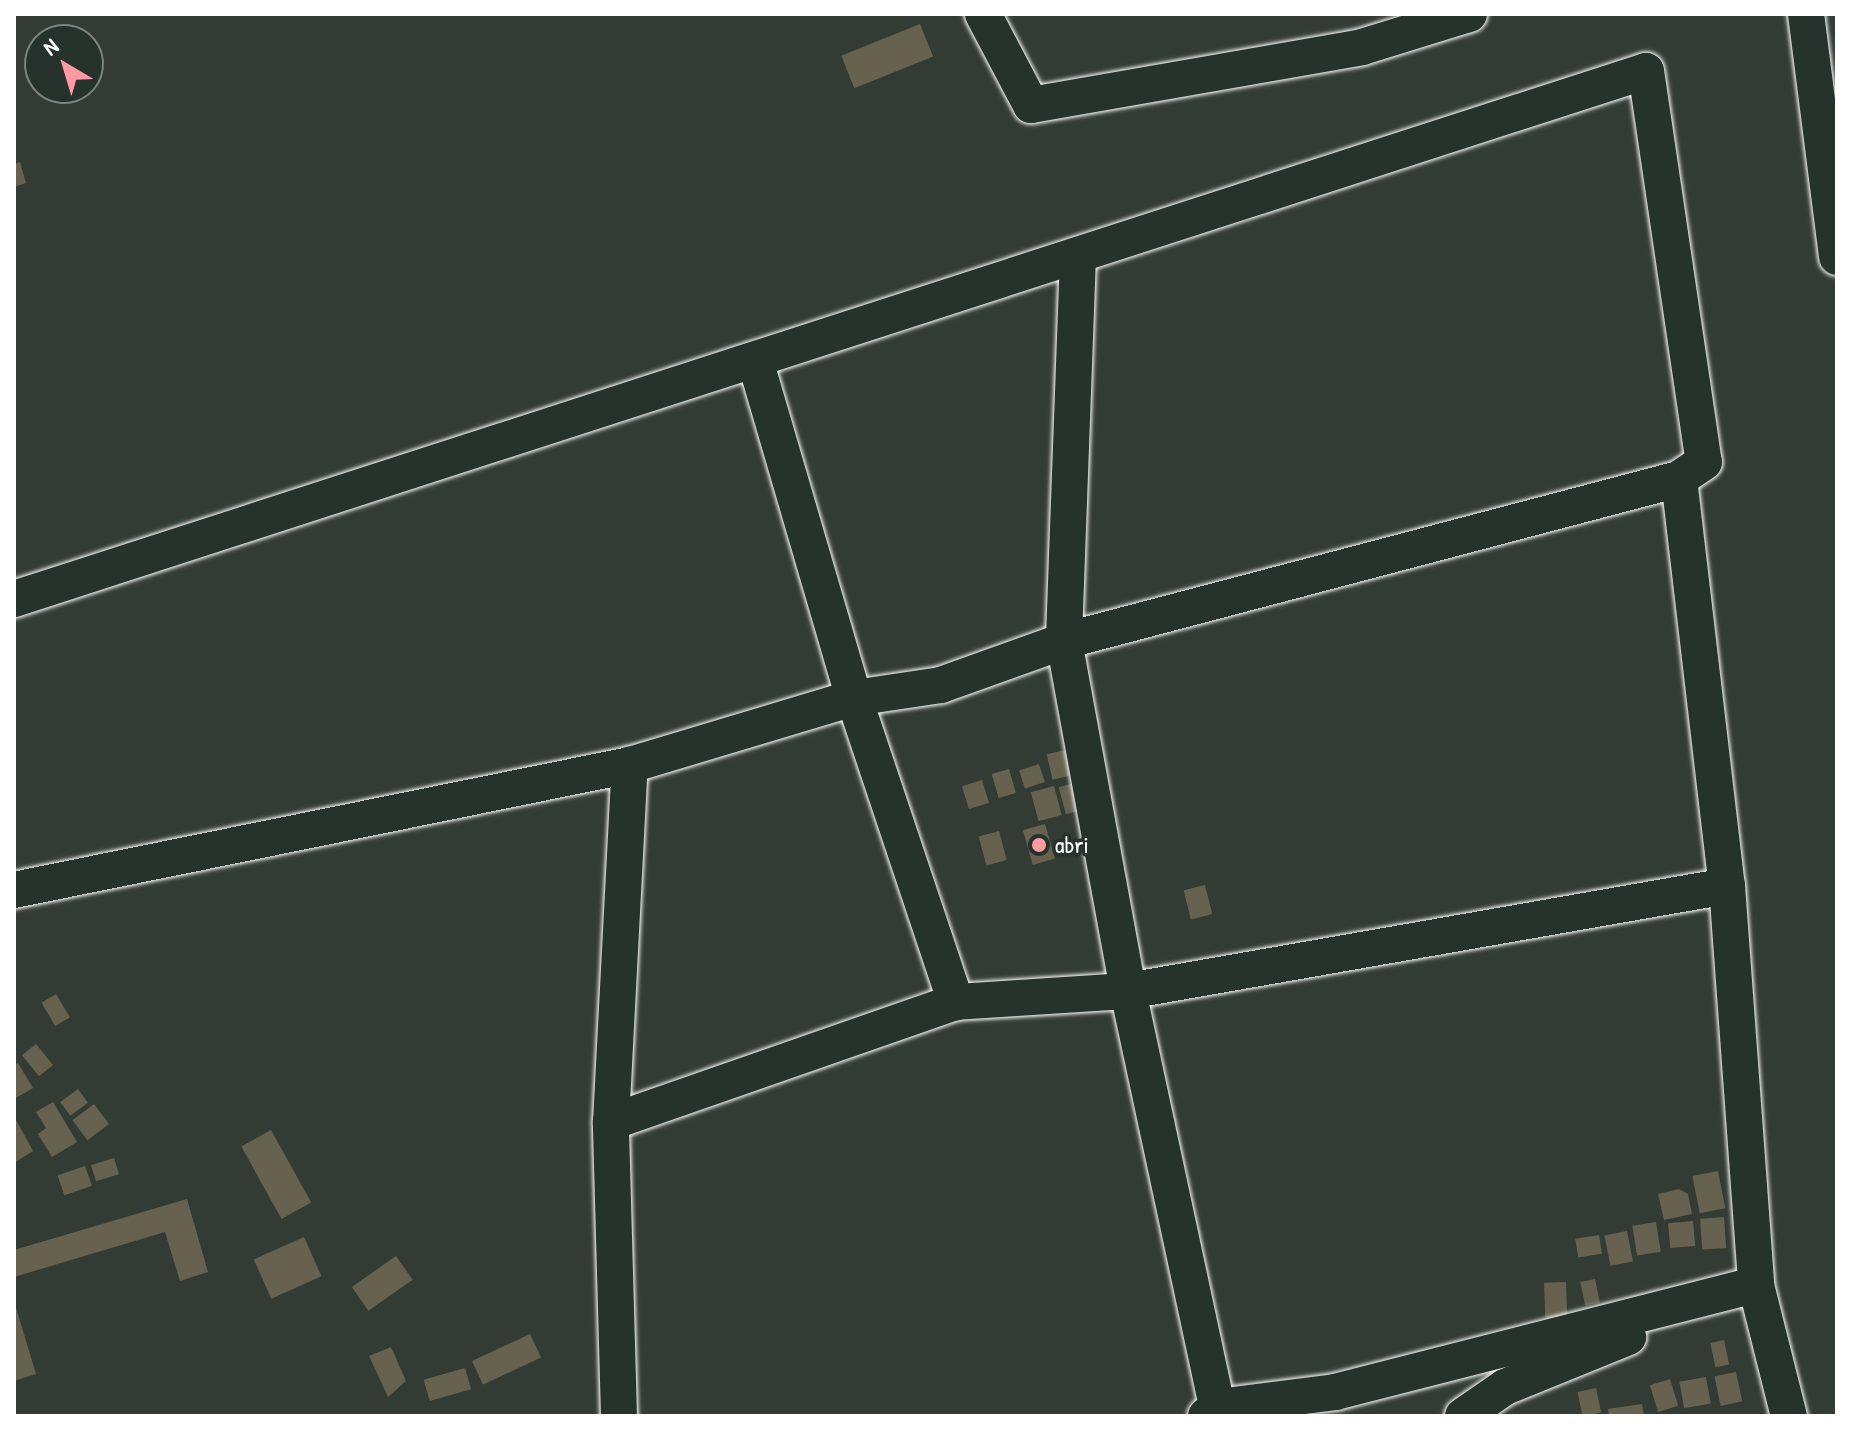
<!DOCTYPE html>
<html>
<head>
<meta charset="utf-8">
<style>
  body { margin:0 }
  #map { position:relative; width:1851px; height:1430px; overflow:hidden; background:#333c34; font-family:"Patrick Hand",sans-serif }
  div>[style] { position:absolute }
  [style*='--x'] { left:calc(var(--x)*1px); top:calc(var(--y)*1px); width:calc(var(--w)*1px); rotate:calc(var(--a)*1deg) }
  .building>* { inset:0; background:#66624f; transform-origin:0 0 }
  .roads { filter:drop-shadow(0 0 2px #fff) drop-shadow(0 0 2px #fff) }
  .minor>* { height:36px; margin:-18px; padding:0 18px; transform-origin:18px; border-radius:18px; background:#26332d }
  .dots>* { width:22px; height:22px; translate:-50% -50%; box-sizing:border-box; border:4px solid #26332d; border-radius:50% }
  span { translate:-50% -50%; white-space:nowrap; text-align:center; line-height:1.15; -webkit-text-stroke:7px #26332d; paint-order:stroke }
  .poi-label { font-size:24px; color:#fff }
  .left { translate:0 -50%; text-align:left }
  .frame { position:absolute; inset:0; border:16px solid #fff; pointer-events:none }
  .north { position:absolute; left:24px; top:24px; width:80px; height:80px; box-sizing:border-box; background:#26332d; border:2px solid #7d8581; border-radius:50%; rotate:322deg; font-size:22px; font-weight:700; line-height:32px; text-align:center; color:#fff }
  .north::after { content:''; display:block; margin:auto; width:28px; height:36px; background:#ff9aa2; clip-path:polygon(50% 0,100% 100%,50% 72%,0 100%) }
</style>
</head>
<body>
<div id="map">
  <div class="building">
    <div style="left:920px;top:24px;width:35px;height:85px;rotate:68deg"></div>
    <div style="clip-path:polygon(20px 162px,26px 183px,14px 187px,14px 164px)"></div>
    <div style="left:1074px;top:748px;width:26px;height:28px;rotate:77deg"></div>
    <div style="left:1039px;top:764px;width:19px;height:21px;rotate:72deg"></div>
    <div style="left:1009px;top:769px;width:25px;height:18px;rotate:74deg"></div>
    <div style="left:982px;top:780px;width:24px;height:21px;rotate:73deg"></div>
    <div style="left:1078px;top:782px;width:28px;height:20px;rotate:75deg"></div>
    <div style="left:1054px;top:786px;width:30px;height:24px;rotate:75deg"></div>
    <div style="left:1045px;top:824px;width:36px;height:23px;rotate:74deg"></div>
    <div style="left:999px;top:831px;width:30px;height:21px;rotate:75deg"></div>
    <div style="left:1205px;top:885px;width:30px;height:22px;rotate:76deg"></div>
    <div style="left:56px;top:994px;width:27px;height:17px;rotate:59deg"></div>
    <div style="left:36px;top:1044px;width:27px;height:18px;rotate:51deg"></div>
    <div style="clip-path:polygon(18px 1063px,33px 1088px,14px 1099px,14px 1065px)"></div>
    <div style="left:78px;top:1089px;width:17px;height:22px;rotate:54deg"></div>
    <div style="clip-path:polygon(53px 1102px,77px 1142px,52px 1157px,38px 1134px,46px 1128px,36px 1112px)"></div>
    <div style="left:94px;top:1104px;width:25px;height:27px;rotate:53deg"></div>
    <div style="clip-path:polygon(16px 1120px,33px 1151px,14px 1163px,14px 1121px)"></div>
    <div style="left:271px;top:1130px;width:83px;height:34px;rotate:61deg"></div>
    <div style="left:114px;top:1158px;width:17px;height:24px;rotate:73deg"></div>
    <div style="left:85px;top:1166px;width:21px;height:29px;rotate:71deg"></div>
    <div style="left:1718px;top:1171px;width:38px;height:26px;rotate:79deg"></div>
    <div style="clip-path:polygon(1679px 1189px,1688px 1194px,1692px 1214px,1664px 1220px,1658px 1194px)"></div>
    <div style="clip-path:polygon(187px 1199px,208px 1272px,180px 1281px,165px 1232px,14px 1277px,14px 1250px)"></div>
    <div style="left:1724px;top:1217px;width:31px;height:24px;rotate:86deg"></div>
    <div style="left:1693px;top:1221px;width:25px;height:25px;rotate:85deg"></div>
    <div style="left:1656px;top:1222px;width:30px;height:24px;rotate:81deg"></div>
    <div style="left:1627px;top:1231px;width:31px;height:23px;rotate:79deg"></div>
    <div style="left:1599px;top:1235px;width:19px;height:24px;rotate:81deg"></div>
    <div style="left:304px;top:1237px;width:43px;height:55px;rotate:66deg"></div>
    <div style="left:396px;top:1256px;width:29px;height:54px;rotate:55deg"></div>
    <div style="left:1595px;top:1279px;width:24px;height:15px;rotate:78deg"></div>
    <div style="left:1566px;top:1282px;width:35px;height:22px;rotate:88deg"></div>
    <div style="clip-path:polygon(14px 1301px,36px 1374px,14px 1381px)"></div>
    <div style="left:530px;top:1334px;width:26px;height:64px;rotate:65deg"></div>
    <div style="left:1724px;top:1340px;width:25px;height:14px;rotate:78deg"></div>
    <div style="clip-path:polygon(391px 1347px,406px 1381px,388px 1397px,369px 1356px)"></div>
    <div style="left:465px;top:1368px;width:22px;height:43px;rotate:74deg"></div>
    <div style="left:1736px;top:1372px;width:30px;height:22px;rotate:78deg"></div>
    <div style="left:1706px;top:1377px;width:27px;height:27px;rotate:80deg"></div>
    <div style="left:1670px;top:1379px;width:28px;height:21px;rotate:73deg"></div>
    <div style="left:1596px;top:1388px;width:25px;height:19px;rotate:78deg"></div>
    <div style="clip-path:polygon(1642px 1404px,1644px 1416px,1609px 1416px,1608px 1409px)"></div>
  </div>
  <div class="roads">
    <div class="minor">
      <div style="--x:983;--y:14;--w:103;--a:62.2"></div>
      <div style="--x:1031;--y:105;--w:336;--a:-9.9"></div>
      <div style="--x:1362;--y:47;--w:112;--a:-17.1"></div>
      <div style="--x:1806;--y:14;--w:245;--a:82.7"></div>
      <div style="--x:1078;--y:256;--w:385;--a:92.1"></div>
      <div style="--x:1064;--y:641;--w:356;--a:79.6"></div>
      <div style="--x:1128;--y:991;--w:425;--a:77.9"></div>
      <div style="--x:755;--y:360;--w:352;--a:73.7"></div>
      <div style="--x:854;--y:698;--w:321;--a:71.5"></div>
      <div style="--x:14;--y:599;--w:1715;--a:-17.93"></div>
      <div style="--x:1646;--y:71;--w:395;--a:81.6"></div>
      <div style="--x:1704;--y:462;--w:30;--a:146"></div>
      <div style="--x:1679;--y:479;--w:410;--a:83.3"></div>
      <div style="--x:1727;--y:886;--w:400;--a:85.8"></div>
      <div style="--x:1756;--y:1285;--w:135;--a:75.9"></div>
      <div style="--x:14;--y:890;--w:629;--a:-11.47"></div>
      <div style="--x:630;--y:765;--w:234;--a:-16.7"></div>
      <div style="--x:854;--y:698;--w:88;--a:-8.5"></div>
      <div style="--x:941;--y:685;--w:131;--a:-19.7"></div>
      <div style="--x:1064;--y:641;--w:636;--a:-14.76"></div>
      <div style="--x:611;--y:1122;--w:365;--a:-19.2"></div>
      <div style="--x:956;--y:1002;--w:172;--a:-3.7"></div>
      <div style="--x:1128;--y:991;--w:608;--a:-9.94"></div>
      <div style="--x:619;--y:1416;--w:294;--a:-91.6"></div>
      <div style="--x:611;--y:1122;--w:358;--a:-87"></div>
      <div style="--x:1206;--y:1416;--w:14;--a:-39"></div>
      <div style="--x:1217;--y:1407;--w:119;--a:-7.2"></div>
      <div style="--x:1335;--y:1392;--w:434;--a:-14.3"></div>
      <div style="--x:1463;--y:1416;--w:51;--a:-34.6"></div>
      <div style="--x:1505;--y:1387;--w:133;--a:-22.1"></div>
    </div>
  </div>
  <div class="dots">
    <div style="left:1039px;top:845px;background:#ff9aa2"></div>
  </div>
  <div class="poi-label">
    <span class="left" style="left:1055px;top:845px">abri</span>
  </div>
  <div class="frame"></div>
  <div class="north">N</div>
</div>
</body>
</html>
